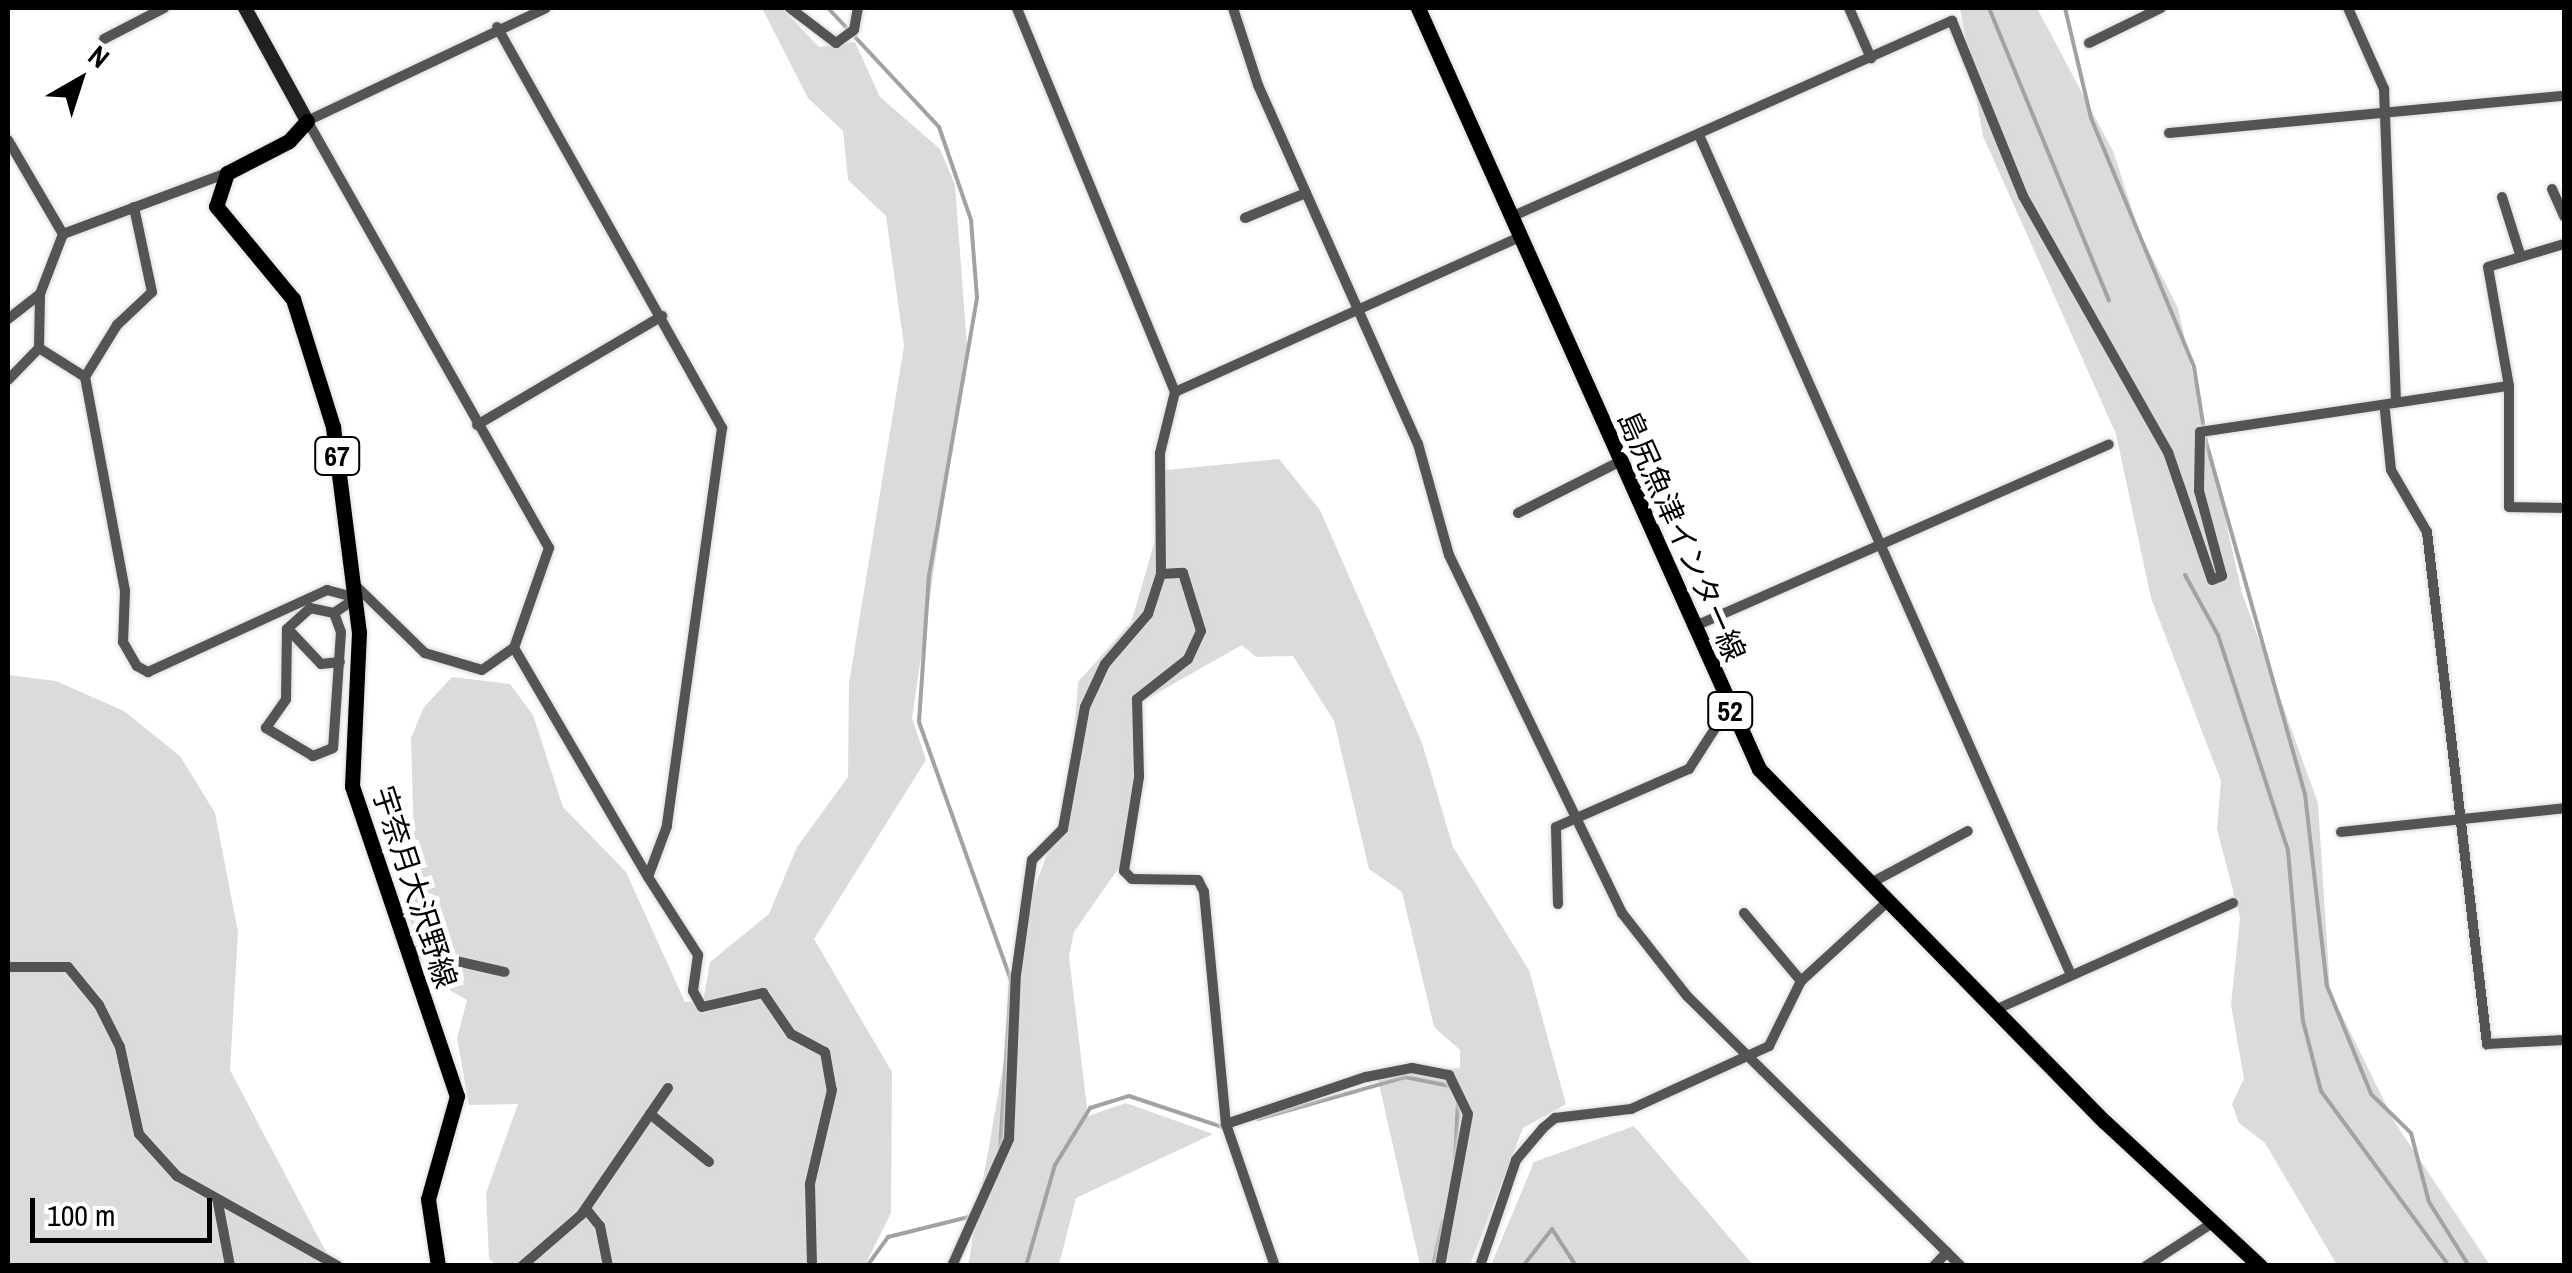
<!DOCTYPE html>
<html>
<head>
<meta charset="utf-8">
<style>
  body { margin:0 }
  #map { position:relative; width:2572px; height:1273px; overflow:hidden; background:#fff; font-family:"Archivo Narrow","Noto Sans JP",sans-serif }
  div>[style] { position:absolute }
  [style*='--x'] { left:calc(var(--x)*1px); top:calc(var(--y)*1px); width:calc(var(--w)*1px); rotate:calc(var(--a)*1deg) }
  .green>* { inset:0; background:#dbdbdb }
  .stream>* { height:4px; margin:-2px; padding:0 2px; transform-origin:2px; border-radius:2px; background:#a2a2a2 }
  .roads { filter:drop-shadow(0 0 2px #dbdbdb) drop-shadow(0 0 2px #dbdbdb) }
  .minor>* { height:10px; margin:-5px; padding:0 5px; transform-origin:5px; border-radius:5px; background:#545454 }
  .secondary>* { height:14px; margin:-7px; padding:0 7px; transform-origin:7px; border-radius:7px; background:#212121 }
  .primary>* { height:15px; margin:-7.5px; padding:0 7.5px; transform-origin:7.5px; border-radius:7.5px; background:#000 }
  span { translate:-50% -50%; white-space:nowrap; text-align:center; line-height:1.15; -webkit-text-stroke:10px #fff; paint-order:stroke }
  .shield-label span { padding:2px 8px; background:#fff; border:2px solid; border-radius:8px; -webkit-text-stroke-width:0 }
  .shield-label { font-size:28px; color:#000; font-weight:700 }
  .street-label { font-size:30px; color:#000 }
  .frame { position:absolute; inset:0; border:10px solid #000; pointer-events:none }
  .north { position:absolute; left:30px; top:30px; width:100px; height:100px; -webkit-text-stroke:8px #fff; paint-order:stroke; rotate:39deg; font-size:28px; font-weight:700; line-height:40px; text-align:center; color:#000 }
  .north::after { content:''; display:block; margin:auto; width:35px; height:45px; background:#000; clip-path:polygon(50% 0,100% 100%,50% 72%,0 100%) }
  .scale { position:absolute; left:30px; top:1198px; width:182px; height:45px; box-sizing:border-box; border:5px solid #000; border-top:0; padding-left:12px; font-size:30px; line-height:35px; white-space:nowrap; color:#000; -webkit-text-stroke:8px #fff; paint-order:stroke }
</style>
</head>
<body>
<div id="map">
  <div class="green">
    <div style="clip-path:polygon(762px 8px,782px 8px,819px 47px,855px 42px,880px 97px,940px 149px,955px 185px,967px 346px,912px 718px,926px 760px,814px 939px,892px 1072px,891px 1213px,865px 1265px,498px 1266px,489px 1259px,486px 1193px,518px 1104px,469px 1105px,457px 1038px,467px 1000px,437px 983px,404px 907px,415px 883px,411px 738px,424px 707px,452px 677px,510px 684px,533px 715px,563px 807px,626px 872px,685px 1002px,703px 1002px,710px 962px,769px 914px,797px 847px,848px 777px,849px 683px,904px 346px,886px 216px,848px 180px,843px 131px,808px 98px)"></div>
    <div style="clip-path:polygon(1960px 8px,2037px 8px,2114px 153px,2139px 232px,2178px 308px,2242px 593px,2318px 803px,2330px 991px,2394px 1121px,2490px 1265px,2337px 1265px,2265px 1143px,2239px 1123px,2232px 1104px,2244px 1078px,2231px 1005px,2240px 918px,2217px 829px,2221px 781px,2151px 598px,2116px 434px,1983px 136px)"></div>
    <div style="clip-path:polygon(1279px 459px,1320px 510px,1422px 743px,1453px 847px,1529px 970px,1566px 1104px,1523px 1128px,1470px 1265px,1420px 1265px,1377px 1075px,1460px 1068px,1460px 1050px,1434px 1027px,1402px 892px,1369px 869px,1334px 721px,1293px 656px,1256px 657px,1242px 645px,1143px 701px,1122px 863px,1074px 932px,1069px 956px,1088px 1116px,1126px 1103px,1213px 1134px,1076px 1198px,1059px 1265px,968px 1266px,1034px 889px,1070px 793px,1078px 682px,1131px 623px,1165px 506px,1165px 470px)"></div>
    <div style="clip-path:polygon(8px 675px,56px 681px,124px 711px,180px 756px,215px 813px,238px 932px,230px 1070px,333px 1265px,8px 1266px)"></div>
    <div style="clip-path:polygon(1634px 1126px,1753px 1265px,1491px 1265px,1534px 1162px)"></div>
  </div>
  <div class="stream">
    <div style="--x:828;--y:8;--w:163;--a:47"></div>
    <div style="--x:939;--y:127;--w:98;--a:71"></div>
    <div style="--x:971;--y:220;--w:78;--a:85.6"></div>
    <div style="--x:977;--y:298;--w:281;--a:99.8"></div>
    <div style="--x:929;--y:575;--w:147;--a:93.9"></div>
    <div style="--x:919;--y:722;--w:275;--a:70.4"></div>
    <div style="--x:1011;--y:981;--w:171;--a:93.7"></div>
    <div style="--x:1989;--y:8;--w:316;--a:67.7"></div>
    <div style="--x:2065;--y:8;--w:113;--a:76.7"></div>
    <div style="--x:2091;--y:118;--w:269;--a:67.5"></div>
    <div style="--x:2194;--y:367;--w:76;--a:80.9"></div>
    <div style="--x:2206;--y:442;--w:366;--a:74.3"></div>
    <div style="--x:2305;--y:794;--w:193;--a:83.5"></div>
    <div style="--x:2327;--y:986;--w:117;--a:67.8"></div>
    <div style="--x:2371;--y:1094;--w:56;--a:44.3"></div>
    <div style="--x:2411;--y:1133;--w:71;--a:75.4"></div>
    <div style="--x:2429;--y:1202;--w:75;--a:58"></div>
    <div style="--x:2185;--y:575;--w:68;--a:61.2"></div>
    <div style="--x:2218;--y:635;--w:227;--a:72"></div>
    <div style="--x:2288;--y:851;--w:171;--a:85"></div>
    <div style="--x:2303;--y:1021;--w:72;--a:75.6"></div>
    <div style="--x:2321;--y:1091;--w:217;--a:53.8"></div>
    <div style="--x:1258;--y:1119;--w:153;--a:-15.9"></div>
    <div style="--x:1405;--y:1077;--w:46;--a:11.3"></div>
    <div style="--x:1455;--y:1158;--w:55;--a:-86.9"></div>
    <div style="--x:867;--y:1266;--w:36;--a:-54"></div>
    <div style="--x:888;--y:1237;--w:83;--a:-13.9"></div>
    <div style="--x:1026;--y:1266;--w:105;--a:-74"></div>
    <div style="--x:1055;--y:1165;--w:67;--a:-58.4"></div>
    <div style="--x:1090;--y:1108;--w:41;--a:-17.1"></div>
    <div style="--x:1129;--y:1096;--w:101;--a:18.4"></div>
    <div style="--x:1433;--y:1266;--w:46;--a:-77.5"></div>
    <div style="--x:1523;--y:1266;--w:47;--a:-51.9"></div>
    <div style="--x:1552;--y:1229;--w:44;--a:57"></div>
  </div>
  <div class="roads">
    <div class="minor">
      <div style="--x:790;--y:8;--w:58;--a:37.3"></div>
      <div style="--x:836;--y:43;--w:22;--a:-36"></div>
      <div style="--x:854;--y:30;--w:22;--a:-80"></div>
      <div style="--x:1233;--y:8;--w:81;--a:72"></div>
      <div style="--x:1258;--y:85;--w:393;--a:66"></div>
      <div style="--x:1418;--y:444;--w:115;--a:74.4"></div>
      <div style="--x:1449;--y:555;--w:398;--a:64.2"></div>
      <div style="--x:1622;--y:913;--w:105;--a:51.9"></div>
      <div style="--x:1687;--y:996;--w:385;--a:44.6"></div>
      <div style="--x:1849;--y:8;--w:55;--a:66.3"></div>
      <div style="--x:2348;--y:8;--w:89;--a:66"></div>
      <div style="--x:2384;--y:89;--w:313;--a:87.8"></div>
      <div style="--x:497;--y:27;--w:460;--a:60.7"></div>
      <div style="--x:722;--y:428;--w:402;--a:97.9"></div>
      <div style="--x:667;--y:826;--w:54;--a:110.4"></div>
      <div style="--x:648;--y:877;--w:265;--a:-120.3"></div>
      <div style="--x:104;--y:39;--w:68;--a:-27.3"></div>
      <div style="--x:2089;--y:43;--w:80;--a:-25.9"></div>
      <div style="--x:2169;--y:133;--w:397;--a:-5.4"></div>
      <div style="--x:1699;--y:135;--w:919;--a:66.11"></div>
      <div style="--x:8;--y:140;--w:109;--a:59.7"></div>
      <div style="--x:2552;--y:189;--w:30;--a:66"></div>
      <div style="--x:2502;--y:197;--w:60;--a:72.5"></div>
      <div style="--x:1511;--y:217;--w:483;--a:-24"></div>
      <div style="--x:1952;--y:21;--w:189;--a:67.9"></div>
      <div style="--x:2023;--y:196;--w:294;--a:60.5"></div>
      <div style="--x:2168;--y:452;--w:135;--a:71"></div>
      <div style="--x:2212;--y:580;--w:11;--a:-22"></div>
      <div style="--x:2222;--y:576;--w:88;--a:-105.1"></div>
      <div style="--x:2199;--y:491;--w:59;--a:-89"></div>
      <div style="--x:2200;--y:432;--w:312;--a:-8.5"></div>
      <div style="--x:1245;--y:218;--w:66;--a:-22.3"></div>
      <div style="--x:2564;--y:244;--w:79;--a:163.2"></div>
      <div style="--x:2488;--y:267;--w:121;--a:80"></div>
      <div style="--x:2509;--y:386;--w:121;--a:90"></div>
      <div style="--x:2509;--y:507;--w:55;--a:1"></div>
      <div style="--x:8;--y:319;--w:41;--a:-38"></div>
      <div style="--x:39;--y:348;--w:54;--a:32.2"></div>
      <div style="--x:85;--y:377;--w:61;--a:-58.4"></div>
      <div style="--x:117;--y:325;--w:48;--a:-43.3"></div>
      <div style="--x:152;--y:292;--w:87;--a:-102"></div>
      <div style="--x:85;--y:377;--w:218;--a:79.4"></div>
      <div style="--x:125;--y:591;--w:51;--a:92.2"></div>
      <div style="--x:123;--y:642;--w:28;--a:60"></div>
      <div style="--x:137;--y:666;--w:13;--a:29"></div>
      <div style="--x:148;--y:672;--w:197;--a:-24.6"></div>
      <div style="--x:327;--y:590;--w:30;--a:15"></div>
      <div style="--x:8;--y:380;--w:45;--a:-45.9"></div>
      <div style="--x:39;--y:348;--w:54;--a:-88.9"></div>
      <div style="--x:40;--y:294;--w:64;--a:-69"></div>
      <div style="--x:63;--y:234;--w:175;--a:-20.4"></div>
      <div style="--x:1175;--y:392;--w:378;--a:-24.2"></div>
      <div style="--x:2385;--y:411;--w:59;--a:84.2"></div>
      <div style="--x:2391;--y:470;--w:72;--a:59.9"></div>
      <div style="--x:2427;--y:532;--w:516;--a:83.32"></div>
      <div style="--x:2487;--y:1044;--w:77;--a:-3"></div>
      <div style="--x:477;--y:425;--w:215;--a:-30.5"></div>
      <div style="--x:1518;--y:513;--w:113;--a:-26.8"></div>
      <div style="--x:1161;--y:574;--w:22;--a:-3"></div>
      <div style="--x:1183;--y:573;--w:61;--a:72.8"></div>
      <div style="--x:1201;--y:631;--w:31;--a:115"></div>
      <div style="--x:1188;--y:659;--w:65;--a:141.9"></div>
      <div style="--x:1137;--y:699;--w:78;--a:88.5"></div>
      <div style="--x:1139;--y:777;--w:95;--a:99.1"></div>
      <div style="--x:1124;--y:871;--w:11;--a:45"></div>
      <div style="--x:1132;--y:879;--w:66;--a:0.9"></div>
      <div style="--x:1198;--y:880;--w:13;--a:63"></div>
      <div style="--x:1204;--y:892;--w:233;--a:84.6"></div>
      <div style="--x:1226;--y:1124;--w:150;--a:71"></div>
      <div style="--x:355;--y:585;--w:98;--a:44.2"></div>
      <div style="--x:425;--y:653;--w:59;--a:16.6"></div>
      <div style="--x:482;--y:670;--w:39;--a:-35"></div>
      <div style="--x:514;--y:648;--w:106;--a:-70.7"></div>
      <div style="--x:549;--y:548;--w:491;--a:-119.5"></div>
      <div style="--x:307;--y:121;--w:264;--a:-25.3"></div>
      <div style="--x:334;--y:613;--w:20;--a:70"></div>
      <div style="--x:341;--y:632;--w:116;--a:93.9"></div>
      <div style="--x:333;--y:748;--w:22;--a:158"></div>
      <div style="--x:313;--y:756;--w:55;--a:-149.2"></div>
      <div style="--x:266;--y:728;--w:35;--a:-55"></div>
      <div style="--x:286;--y:699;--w:70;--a:-89.2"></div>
      <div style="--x:287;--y:629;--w:31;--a:-42"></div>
      <div style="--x:310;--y:608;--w:25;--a:12"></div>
      <div style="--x:334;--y:613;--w:27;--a:-34"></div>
      <div style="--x:1693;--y:627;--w:454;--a:-23.7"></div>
      <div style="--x:288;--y:629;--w:48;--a:46.7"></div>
      <div style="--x:321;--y:664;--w:19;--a:-6"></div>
      <div style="--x:2341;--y:832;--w:224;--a:-6.1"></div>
      <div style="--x:648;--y:877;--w:93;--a:57.3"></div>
      <div style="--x:698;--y:955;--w:36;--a:98"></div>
      <div style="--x:693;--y:991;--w:18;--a:61"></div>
      <div style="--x:702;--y:1007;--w:63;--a:-12.9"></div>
      <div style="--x:763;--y:993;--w:50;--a:55.7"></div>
      <div style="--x:791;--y:1034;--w:38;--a:28"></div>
      <div style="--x:825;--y:1052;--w:39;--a:80"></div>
      <div style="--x:832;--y:1090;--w:97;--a:103.2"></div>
      <div style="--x:810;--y:1184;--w:82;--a:88.6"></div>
      <div style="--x:1869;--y:884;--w:112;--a:-28.2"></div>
      <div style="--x:1558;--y:904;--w:77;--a:-91.5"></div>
      <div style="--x:1556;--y:827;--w:145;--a:-23.6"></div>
      <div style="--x:1689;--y:769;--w:72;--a:-57.4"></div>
      <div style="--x:1744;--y:913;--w:89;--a:50"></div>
      <div style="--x:408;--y:950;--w:99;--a:12.8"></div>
      <div style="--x:8;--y:967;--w:60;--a:0"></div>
      <div style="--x:68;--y:967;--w:49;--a:50.8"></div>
      <div style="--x:99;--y:1005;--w:47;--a:63.4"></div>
      <div style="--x:120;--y:1047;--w:89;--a:77.7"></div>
      <div style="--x:139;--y:1134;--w:57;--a:47.9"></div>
      <div style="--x:177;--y:1176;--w:184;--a:29.2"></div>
      <div style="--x:1995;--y:1010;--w:261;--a:-24.2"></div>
      <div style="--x:650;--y:1114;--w:76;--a:39.1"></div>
      <div style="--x:1226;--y:1124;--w:148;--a:-18.6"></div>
      <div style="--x:1366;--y:1077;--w:47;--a:-11.1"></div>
      <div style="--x:1412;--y:1068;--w:38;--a:11"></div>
      <div style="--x:1449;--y:1075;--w:43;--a:64"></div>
      <div style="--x:1468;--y:1114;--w:155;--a:100.4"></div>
      <div style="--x:218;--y:1203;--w:64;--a:79.2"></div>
      <div style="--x:586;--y:1209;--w:22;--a:51"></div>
      <div style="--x:600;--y:1226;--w:41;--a:78.7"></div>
      <div style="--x:522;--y:1266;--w:78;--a:-40.8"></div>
      <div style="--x:581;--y:1215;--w:154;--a:-55.6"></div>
      <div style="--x:952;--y:1266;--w:139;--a:-65.8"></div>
      <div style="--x:1009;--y:1139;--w:164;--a:-87.6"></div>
      <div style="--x:1016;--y:975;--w:116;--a:-82.1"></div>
      <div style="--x:1032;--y:860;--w:44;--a:-45"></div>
      <div style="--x:1063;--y:829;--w:124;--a:-79.8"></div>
      <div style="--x:1085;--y:707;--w:47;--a:-65.1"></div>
      <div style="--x:1105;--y:664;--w:66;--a:-49.3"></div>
      <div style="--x:1148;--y:614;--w:42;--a:-72"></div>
      <div style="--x:1161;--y:574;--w:121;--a:-90.5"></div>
      <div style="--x:1160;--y:453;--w:63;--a:-76.2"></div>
      <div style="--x:1175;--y:392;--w:415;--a:-112.4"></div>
      <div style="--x:1480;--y:1266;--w:112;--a:-71.2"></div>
      <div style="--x:1516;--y:1160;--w:42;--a:-49.8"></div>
      <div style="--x:1543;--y:1128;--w:16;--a:-40"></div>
      <div style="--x:1555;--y:1118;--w:77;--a:-6.8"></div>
      <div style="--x:1631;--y:1109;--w:152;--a:-24.5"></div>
      <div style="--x:1769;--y:1046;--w:72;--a:-63.8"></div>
      <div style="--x:1801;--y:981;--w:115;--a:-42.5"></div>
      <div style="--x:1934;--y:1266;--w:19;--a:-47"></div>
      <div style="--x:2146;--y:1266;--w:77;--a:-32.9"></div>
    </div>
    <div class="secondary">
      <div style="--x:245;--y:8;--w:129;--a:61.2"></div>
    </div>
    <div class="primary">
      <div style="--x:1418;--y:8;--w:834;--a:65.86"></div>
      <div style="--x:1759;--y:769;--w:494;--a:45.6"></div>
      <div style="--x:2105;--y:1122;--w:212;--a:42.9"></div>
      <div style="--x:307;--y:121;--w:27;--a:132"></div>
      <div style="--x:289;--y:141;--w:70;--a:152.7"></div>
      <div style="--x:227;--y:173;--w:35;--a:108"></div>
      <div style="--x:216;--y:206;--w:121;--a:50.4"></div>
      <div style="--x:293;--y:299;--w:134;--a:72.6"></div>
      <div style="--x:333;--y:427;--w:207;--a:82.8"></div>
      <div style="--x:359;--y:632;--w:154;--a:92.6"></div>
      <div style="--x:352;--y:786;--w:327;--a:71.3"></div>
      <div style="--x:457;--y:1096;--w:107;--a:105.7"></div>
      <div style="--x:428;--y:1199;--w:68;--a:81.5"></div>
    </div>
  </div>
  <div class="shield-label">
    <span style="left:337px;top:456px">67</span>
    <span style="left:1730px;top:711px">52</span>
  </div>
  <div class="street-label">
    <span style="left:1682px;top:536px;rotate:66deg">島尻魚津インター線</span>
    <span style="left:415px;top:887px;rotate:72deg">宇奈月大沢野線</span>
  </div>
  <div class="frame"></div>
  <div class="north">N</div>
  <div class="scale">100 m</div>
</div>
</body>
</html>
